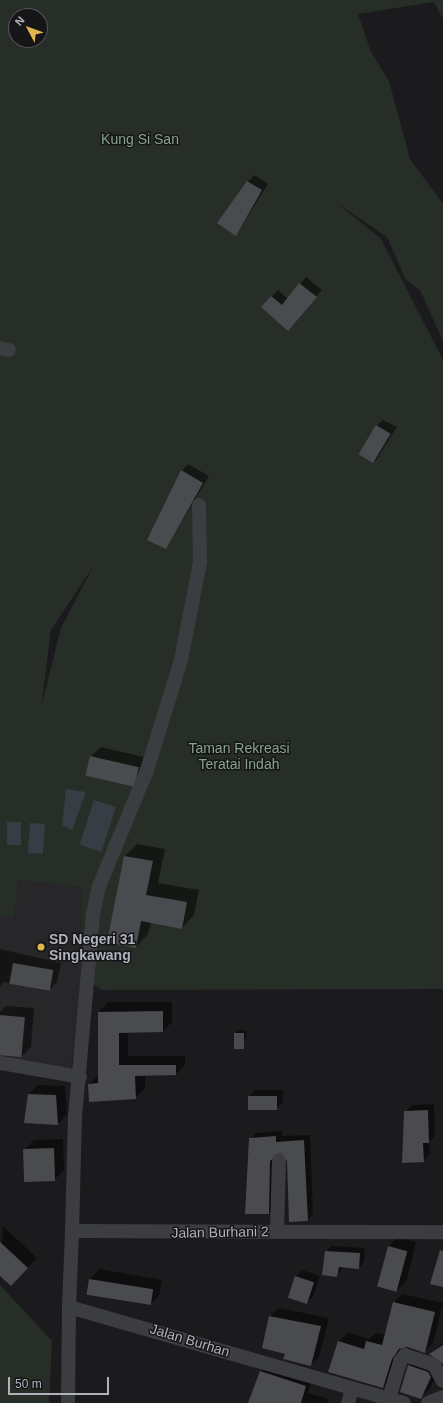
<!DOCTYPE html>
<html>
<head>
<meta charset="utf-8">
<style>
  body { margin:0 }
  #map { position:relative; width:443px; height:1403px; overflow:hidden; background:#1b1b1d; font-family:Helvetica,sans-serif }
  div>[style] { position:absolute }
  [style*='--x'] { left:calc(var(--x)*1px); top:calc(var(--y)*1px); width:calc(var(--w)*1px); rotate:calc(var(--a)*1deg) }
  .built>* { inset:0; background:#272729 }
  .green>* { inset:0; background:#272e28 }
  .water>* { inset:0; background:#363d45; transform-origin:0 0 }
  .shadow>* { inset:0; background:#0007 }
  .building>* { inset:0; background:#4a4b4f; transform-origin:0 0 }
  .minor>* { height:14px; margin:-7px; padding:0 7px; transform-origin:7px; border-radius:7px; background:#3c3d41 }
  .dots>* { width:11px; height:11px; translate:-50% -50%; box-sizing:border-box; border:2px solid #161618; border-radius:50% }
  span { translate:-50% -50%; white-space:nowrap; text-align:center; line-height:1.15; -webkit-text-stroke:3px #161618; paint-order:stroke }
  .park-label { font-size:14px; color:#88a38b }
  .poi-label { font-size:14px; color:#afb2bb; font-weight:700 }
  .left { translate:0 -50%; text-align:left }
  .street-label { font-size:14px; color:#afb2bb }
  .north { position:absolute; left:8px; top:8px; width:40px; height:40px; box-sizing:border-box; background:#161618; border:1px solid #535459; border-radius:50%; rotate:311deg; font-size:11px; font-weight:700; line-height:16px; text-align:center; color:#afb2bb }
  .north::after { content:''; display:block; margin:auto; width:14px; height:18px; background:#e0b64f; clip-path:polygon(50% 0,100% 100%,50% 72%,0 100%) }
  .scale { position:absolute; left:8px; top:1377px; width:101px; height:18px; box-sizing:border-box; border:2px solid #afb2bb; border-top:0; padding-left:5px; font-size:12px; line-height:14px; white-space:nowrap; color:#afb2bb; -webkit-text-stroke:3px #161618; paint-order:stroke }
</style>
</head>
<body>
<div id="map">
  <div class="built">
    <div style="clip-path:polygon(18px 880px,82px 887px,82px 977px,71px 1070px,0 1061px,0 917px,14px 916px)"></div>
  </div>
  <div class="green">
    <div style="clip-path:polygon(evenodd,0 0,443px 0,443px 19px,434px 2px,358px 14px,371px 52px,389px 81px,410px 159px,443px 204px,443px 341px,420px 290px,406px 280px,387px 237px,337px 203px,381px 239px,443px 360px,443px 989px,102px 990px,82px 977px,82px 887px,18px 880px,14px 917px,0 917px,0 0,16px 16px,40px 16px,40px 40px,16px 40px,16px 16px,0 0,94px 565px,61px 628px,41px 708px,51px 630px,94px 565px)"></div>
    <div style="clip-path:polygon(0 1285px,52px 1341px,49px 1403px,0 1403px)"></div>
  </div>
  <div class="water">
    <div style="clip-path:polygon(66px 789px,86px 792px,72px 830px,62px 825px)"></div>
    <div style="left:94px;top:800px;width:23px;height:47px;rotate:18deg"></div>
    <div style="left:7px;top:822px;width:14px;height:23px"></div>
    <div style="left:30px;top:823px;width:15px;height:30px;rotate:4deg"></div>
  </div>
  <div class="shadow">
    <div style="clip-path:polygon(254px 175px,268px 184px,236px 235px,248px 182px)"></div>
    <div style="clip-path:polygon(306px 277px,322px 290px,294px 324px,262px 307px,278px 290px,288px 299px)"></div>
    <div style="clip-path:polygon(383px 420px,397px 427px,375px 462px,376px 426px)"></div>
    <div style="clip-path:polygon(188px 464px,209px 476px,166px 548px,182px 471px)"></div>
    <div style="clip-path:polygon(101px 747px,148px 758px,140px 776px,131px 785px,91px 756px)"></div>
    <div style="clip-path:polygon(137px 844px,165px 849px,158px 883px,199px 890px,194px 915px,182px 928px,151px 922px,148px 934px,136px 947px,125px 856px)"></div>
    <div style="clip-path:polygon(0 949px,61px 963px,57px 982px,49px 990px,4px 982px,0 986px)"></div>
    <div style="clip-path:polygon(108px 1002px,172px 1002px,172px 1022px,163px 1031px,128px 1032px,128px 1056px,185px 1056px,185px 1065px,176px 1074px,145px 1075px,145px 1089px,135px 1098px,89px 1084px,99px 1075px,99px 1012px)"></div>
    <div style="clip-path:polygon(6px 1006px,34px 1008px,31px 1047px,22px 1056px,0 1054px,0 1012px)"></div>
    <div style="clip-path:polygon(238px 1030px,247px 1031px,243px 1048px,235px 1033px)"></div>
    <div style="clip-path:polygon(38px 1085px,65px 1086px,67px 1114px,58px 1124px,29px 1094px)"></div>
    <div style="clip-path:polygon(255px 1090px,283px 1090px,283px 1102px,276px 1108px,249px 1097px)"></div>
    <div style="clip-path:polygon(434px 1104px,435px 1136px,429px 1141px,430px 1154px,423px 1161px,405px 1112px,412px 1105px)"></div>
    <div style="clip-path:polygon(282px 1131px,282px 1136px,310px 1135px,313px 1214px,307px 1220px,288px 1160px,280px 1151px,276px 1154px,275px 1207px,269px 1213px,250px 1139px,256px 1133px)"></div>
    <div style="clip-path:polygon(63px 1139px,64px 1170px,54px 1180px,24px 1150px,34px 1140px)"></div>
    <div style="clip-path:polygon(3px 1226px,37px 1258px,21px 1275px,0 1274px)"></div>
    <div style="clip-path:polygon(398px 1237px,416px 1242px,407px 1280px,398px 1290px,388px 1247px)"></div>
    <div style="clip-path:polygon(331px 1246px,365px 1248px,364px 1262px,359px 1268px,343px 1267px,337px 1276px,326px 1252px)"></div>
    <div style="clip-path:polygon(99px 1269px,162px 1280px,159px 1296px,149px 1305px,87px 1295px,90px 1279px)"></div>
    <div style="clip-path:polygon(302px 1270px,320px 1276px,313px 1297px,307px 1303px,296px 1277px)"></div>
    <div style="clip-path:polygon(402px 1294px,443px 1303px,433px 1343px,424px 1352px,401px 1348px,391px 1378px,383px 1387px,329px 1372px,339px 1341px,348px 1332px,369px 1339px,376px 1333px,386px 1335px,394px 1302px)"></div>
    <div style="clip-path:polygon(279px 1308px,329px 1318px,319px 1357px,310px 1365px,286px 1353px,270px 1316px)"></div>
    <div style="clip-path:polygon(443px 1343px,443px 1362px,430px 1354px)"></div>
    <div style="clip-path:polygon(418px 1356px,440px 1367px,430px 1388px,420px 1398px,409px 1365px)"></div>
    <div style="clip-path:polygon(268px 1364px,312px 1378px,308px 1393px,328px 1399px,327px 1403px,250px 1402px,261px 1371px)"></div>
  </div>
  <div class="building">
    <div style="clip-path:polygon(247px 181px,262px 190px,236px 236px,217px 223px)"></div>
    <div style="clip-path:polygon(299px 283px,317px 297px,288px 331px,261px 307px,271px 296px,282px 305px)"></div>
    <div style="left:376px;top:425px;width:17px;height:34px;rotate:31deg"></div>
    <div style="clip-path:polygon(181px 470px,203px 483px,166px 549px,147px 540px)"></div>
    <div style="left:90px;top:756px;width:50px;height:20px;rotate:13deg"></div>
    <div style="clip-path:polygon(124px 856px,153px 861px,146px 895px,187px 902px,182px 929px,141px 921px,136px 948px,107px 942px)"></div>
    <div style="left:13px;top:963px;width:41px;height:21px;rotate:10deg"></div>
    <div style="clip-path:polygon(163px 1011px,163px 1032px,119px 1033px,119px 1065px,176px 1065px,176px 1075px,135px 1076px,136px 1099px,89px 1102px,88px 1084px,98px 1083px,98px 1012px)"></div>
    <div style="left:0;top:1015px;width:25px;height:40px;rotate:5deg"></div>
    <div style="left:234px;top:1033px;width:10px;height:16px"></div>
    <div style="clip-path:polygon(28px 1094px,56px 1095px,58px 1125px,24px 1123px)"></div>
    <div style="left:248px;top:1096px;width:29px;height:14px"></div>
    <div style="clip-path:polygon(428px 1110px,429px 1143px,423px 1143px,424px 1162px,402px 1163px,404px 1111px)"></div>
    <div style="clip-path:polygon(276px 1136px,276px 1142px,304px 1140px,308px 1221px,289px 1222px,287px 1161px,280px 1153px,270px 1161px,269px 1214px,245px 1214px,249px 1138px)"></div>
    <div style="left:54px;top:1148px;width:33px;height:31px;rotate:88deg"></div>
    <div style="clip-path:polygon(0 1242px,28px 1268px,11px 1286px,0 1276px)"></div>
    <div style="left:388px;top:1246px;width:20px;height:42px;rotate:15deg"></div>
    <div style="clip-path:polygon(440px 1250px,443px 1251px,443px 1287px,430px 1284px)"></div>
    <div style="clip-path:polygon(325px 1251px,360px 1253px,359px 1269px,339px 1267px,337px 1277px,322px 1275px)"></div>
    <div style="left:295px;top:1276px;width:20px;height:23px;rotate:18deg"></div>
    <div style="left:89px;top:1279px;width:65px;height:16px;rotate:9deg"></div>
    <div style="clip-path:polygon(393px 1302px,435px 1312px,425px 1353px,407px 1347px,399px 1349px,392px 1359px,383px 1388px,328px 1372px,338px 1341px,364px 1349px,366px 1341px,382px 1345px)"></div>
    <div style="clip-path:polygon(269px 1316px,321px 1326px,311px 1366px,283px 1359px,285px 1354px,262px 1348px)"></div>
    <div style="clip-path:polygon(443px 1345px,443px 1364px,429px 1354px)"></div>
    <div style="clip-path:polygon(408px 1365px,428px 1372px,431px 1377px,421px 1399px,400px 1392px)"></div>
    <div style="clip-path:polygon(260px 1371px,306px 1386px,301px 1403px,248px 1403px)"></div>
  </div>
  <div class="minor">
    <div style="--x:0;--y:348;--w:9;--a:13"></div>
    <div style="--x:0;--y:1063;--w:81;--a:9.9"></div>
    <div style="--x:72;--y:1231;--w:114;--a:-88.5"></div>
    <div style="--x:75;--y:1117;--w:203;--a:-84.9"></div>
    <div style="--x:93;--y:915;--w:26;--a:-79"></div>
    <div style="--x:98;--y:889;--w:129;--a:-67.6"></div>
    <div style="--x:147;--y:770;--w:115;--a:-72.8"></div>
    <div style="--x:181;--y:660;--w:100;--a:-79"></div>
    <div style="--x:200;--y:562;--w:57;--a:-91"></div>
    <div style="--x:277;--y:1231;--w:70;--a:-88.4"></div>
    <div style="--x:69;--y:1307;--w:76;--a:-87.7"></div>
    <div style="--x:72;--y:1231;--w:371;--a:0.2"></div>
    <div style="--x:389;--y:1398;--w:39;--a:-73"></div>
    <div style="--x:400;--y:1361;--w:8;--a:-50"></div>
    <div style="--x:405;--y:1355;--w:31;--a:19"></div>
    <div style="--x:434;--y:1365;--w:18;--a:61"></div>
    <div style="--x:68;--y:1403;--w:96;--a:-89.4"></div>
    <div style="--x:69;--y:1307;--w:348;--a:16"></div>
    <div style="--x:348;--y:1403;--w:15;--a:-74"></div>
    <div style="--x:428;--y:1403;--w:16;--a:-22"></div>
  </div>
  <div class="dots">
    <div style="left:41px;top:947px;background:#e0b64f"></div>
  </div>
  <div class="park-label">
    <span style="left:140px;top:139px">Kung Si San</span>
    <span style="left:239px;top:756px">Taman Rekreasi<br>Teratai Indah</span>
  </div>
  <div class="poi-label">
    <span class="left" style="left:49px;top:947px">SD Negeri 31<br>Singkawang</span>
  </div>
  <div class="street-label">
    <span style="left:220px;top:1232px;rotate:-1deg">Jalan Burhani 2</span>
    <span style="left:190px;top:1340px;rotate:17deg">Jalan Burhan</span>
  </div>
  <div class="north">N</div>
  <div class="scale">50 m</div>
</div>
</body>
</html>
